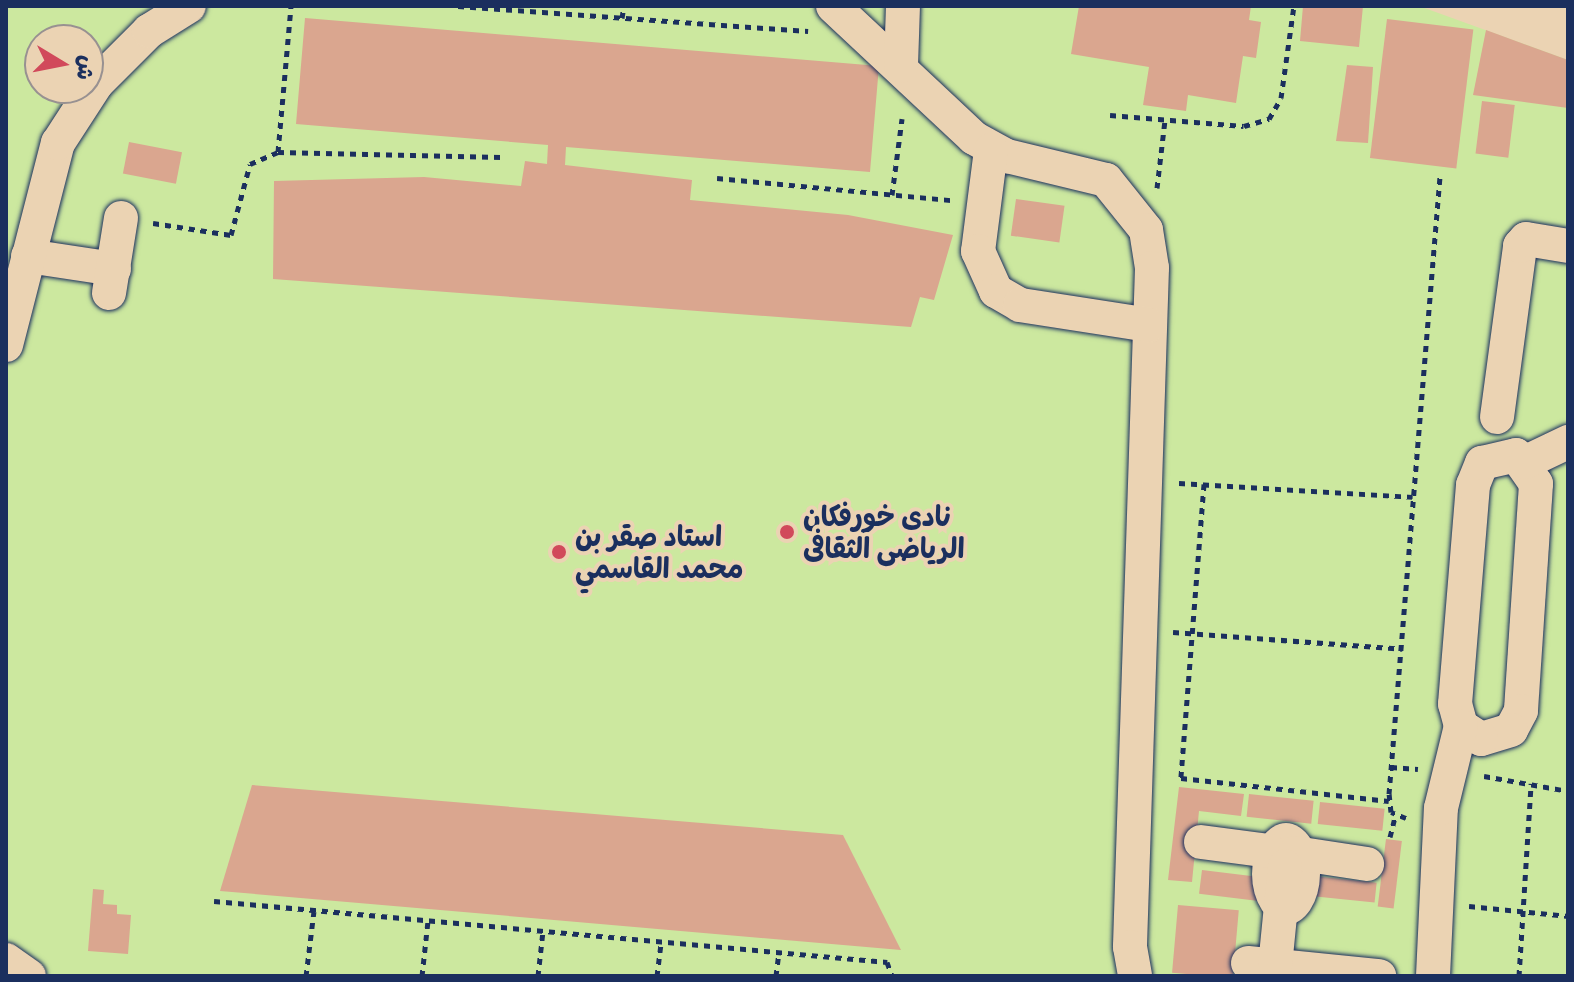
<!DOCTYPE html>
<html>
<head>
<meta charset="utf-8">
<style>
  body { margin:0 }
  #map { position:relative; width:1574px; height:982px; overflow:hidden; background:#ebd3b3; font-family:Itim,"Playpen Sans Arabic",sans-serif }
  div>[style] { position:absolute }
  [style*='--x'] { left:calc(var(--x)*1px); top:calc(var(--y)*1px); width:calc(var(--w)*1px); rotate:calc(var(--a)*1deg) }
  .green>* { inset:0; background:#cce89f }
  .building>* { inset:0; background:#daa68f; transform-origin:0 0 }
  .path>* { height:5px; margin-top:-2.5px; transform-origin:0; background:repeating-linear-gradient(90deg,#1b2f5e 0 6px,transparent 0 12px) }
  .roads { filter:drop-shadow(0 0 2px #1b2f5e) drop-shadow(0 0 2px #1b2f5e) }
  .minor>* { height:34px; margin:-17px; padding:0 17px; transform-origin:17px; border-radius:17px; background:#ebd3b3 }
  .minor>.ring { margin:-17px; padding:0; box-sizing:content-box; background:none; border:34px solid #ebd3b3; border-radius:50% }
  .dots>* { width:22px; height:22px; translate:-50% -50%; box-sizing:border-box; border:4px solid #ebd3b3; border-radius:50% }
  span { translate:-50% -50%; white-space:nowrap; text-align:center; line-height:1.15; -webkit-text-stroke:8px #ebd3b3; paint-order:stroke }
  .poi-label { font-size:28px; color:#1b2f5e; font-weight:700 }
  .left { translate:0 -50%; text-align:left }
  .frame { position:absolute; inset:0; border:8px solid #1b2f5e; pointer-events:none }
  .north { position:absolute; left:24px; top:24px; width:80px; height:80px; box-sizing:border-box; background:#ebd3b3; border:2px solid #989191; border-radius:50%; rotate:100deg; font-size:22px; font-weight:700; line-height:32px; text-align:center; color:#1b2f5e }
  .north::after { content:''; display:block; margin:auto; width:28px; height:36px; background:#d1495b; clip-path:polygon(50% 0,100% 100%,50% 72%,0 100%) }
</style>
</head>
<body>
<div id="map">
  <div class="green">
    <div style="clip-path:polygon(evenodd,6px 6px,1419px 6px,1568px 60px,1568px 976px,6px 976px,6px 6px,40px 40px,88px 40px,88px 88px,40px 88px,40px 40px)"></div>
  </div>
  <div class="building">
    <div style="clip-path:polygon(1079px 6px,1251px 6px,1249px 20px,1261px 22px,1256px 58px,1243px 56px,1236px 103px,1188px 95px,1186px 111px,1143px 105px,1149px 67px,1071px 54px)"></div>
    <div style="clip-path:polygon(1303px 6px,1363px 6px,1359px 47px,1300px 41px)"></div>
    <div style="clip-path:polygon(305px 18px,879px 66px,870px 172px,566px 147px,565px 165px,692px 180px,690px 200px,848px 215px,953px 235px,934px 300px,920px 297px,911px 327px,273px 279px,274px 181px,424px 177px,521px 186px,525px 161px,547px 164px,548px 145px,296px 124px)"></div>
    <div style="left:1387px;top:19px;width:87px;height:140px;rotate:7deg"></div>
    <div style="clip-path:polygon(1486px 30px,1568px 60px,1568px 108px,1473px 95px)"></div>
    <div style="clip-path:polygon(1347px 65px,1373px 67px,1368px 143px,1336px 141px)"></div>
    <div style="left:1482px;top:101px;width:33px;height:53px;rotate:7deg"></div>
    <div style="left:129px;top:142px;width:54px;height:32px;rotate:11deg"></div>
    <div style="left:1016px;top:199px;width:49px;height:37px;rotate:8deg"></div>
    <div style="clip-path:polygon(252px 785px,843px 835px,901px 950px,220px 891px)"></div>
    <div style="clip-path:polygon(1179px 787px,1244px 794px,1241px 816px,1199px 811px,1192px 882px,1168px 880px)"></div>
    <div style="left:1249px;top:794px;width:65px;height:23px;rotate:6deg"></div>
    <div style="left:1320px;top:802px;width:65px;height:22px;rotate:6deg"></div>
    <div style="left:1386px;top:839px;width:16px;height:68px;rotate:7deg"></div>
    <div style="left:1202px;top:870px;width:64px;height:24px;rotate:7deg"></div>
    <div style="left:1313px;top:876px;width:64px;height:20px;rotate:6deg"></div>
    <div style="clip-path:polygon(93px 889px,104px 890px,103px 904px,117px 905px,117px 914px,131px 915px,128px 954px,88px 951px)"></div>
    <div style="left:1178px;top:905px;width:61px;height:68px;rotate:5deg"></div>
  </div>
  <div class="path">
    <div style="--x:458;--y:6;--w:351;--a:4.1"></div>
    <div style="--x:622;--y:18;--w:12;--a:-81"></div>
    <div style="--x:1110;--y:115;--w:134;--a:4.7"></div>
    <div style="--x:1244;--y:126;--w:26;--a:-16"></div>
    <div style="--x:1269;--y:119;--w:24;--a:-60"></div>
    <div style="--x:1281;--y:98;--w:93;--a:-82"></div>
    <div style="--x:278;--y:152;--w:147;--a:-84.9"></div>
    <div style="--x:717;--y:178;--w:235;--a:5.4"></div>
    <div style="--x:1157;--y:188;--w:68;--a:-83.3"></div>
    <div style="--x:892;--y:195;--w:77;--a:-82.5"></div>
    <div style="--x:153;--y:223;--w:79;--a:8.7"></div>
    <div style="--x:231;--y:235;--w:73;--a:-75"></div>
    <div style="--x:250;--y:164;--w:30;--a:-23"></div>
    <div style="--x:278;--y:152;--w:223;--a:1.3"></div>
    <div style="--x:1179;--y:483;--w:234;--a:3.4"></div>
    <div style="--x:1204;--y:484;--w:295;--a:94.5"></div>
    <div style="--x:1181;--y:778;--w:209;--a:6.3"></div>
    <div style="--x:1173;--y:632;--w:230;--a:4.2"></div>
    <div style="--x:1391;--y:767;--w:27;--a:4"></div>
    <div style="--x:1484;--y:776;--w:85;--a:10.1"></div>
    <div style="--x:1406;--y:818;--w:16;--a:-158"></div>
    <div style="--x:1391;--y:812;--w:18;--a:-96"></div>
    <div style="--x:1389;--y:794;--w:620;--a:-85.28"></div>
    <div style="--x:1390;--y:837;--w:21;--a:-76"></div>
    <div style="--x:214;--y:901;--w:676;--a:5.18"></div>
    <div style="--x:887;--y:962;--w:15;--a:70"></div>
    <div style="--x:1469;--y:906;--w:100;--a:5.8"></div>
    <div style="--x:306;--y:976;--w:65;--a:-83"></div>
    <div style="--x:422;--y:976;--w:55;--a:-83.8"></div>
    <div style="--x:538;--y:976;--w:45;--a:-83.7"></div>
    <div style="--x:657;--y:976;--w:33;--a:-83"></div>
    <div style="--x:776;--y:976;--w:24;--a:-83"></div>
    <div style="--x:1519;--y:976;--w:193;--a:-86.4"></div>
  </div>
  <div class="roads">
    <div class="minor">
      <div style="--x:833;--y:6;--w:193;--a:43.1"></div>
      <div style="--x:974;--y:138;--w:38;--a:29"></div>
      <div style="--x:1007;--y:156;--w:102;--a:13.6"></div>
      <div style="--x:1106;--y:180;--w:64;--a:51.3"></div>
      <div style="--x:1146;--y:230;--w:38;--a:81"></div>
      <div style="--x:1152;--y:268;--w:679;--a:91.86"></div>
      <div style="--x:1130;--y:947;--w:29;--a:80"></div>
      <div style="--x:901;--y:66;--w:60;--a:-88.1"></div>
      <div style="--x:991;--y:150;--w:102;--a:97.3"></div>
      <div style="--x:978;--y:251;--w:44;--a:65.8"></div>
      <div style="--x:996;--y:291;--w:28;--a:30"></div>
      <div style="--x:1020;--y:305;--w:131;--a:8.8"></div>
      <div style="--x:28;--y:256;--w:87;--a:8.6"></div>
      <div style="--x:109;--y:293;--w:76;--a:-80.9"></div>
      <div style="--x:6;--y:345;--w:209;--a:-75.6"></div>
      <div style="--x:58;--y:143;--w:72;--a:-57"></div>
      <div style="--x:97;--y:83;--w:74;--a:-45"></div>
      <div style="--x:149;--y:31;--w:47;--a:-32"></div>
      <div style="--x:1497;--y:417;--w:173;--a:-82.3"></div>
      <div style="--x:1520;--y:246;--w:9;--a:-49"></div>
      <div style="--x:1526;--y:239;--w:43;--a:9.5"></div>
      <div style="--x:1516;--y:455;--w:35;--a:55"></div>
      <div style="--x:1536;--y:484;--w:227;--a:93.8"></div>
      <div style="--x:1521;--y:711;--w:21;--a:118"></div>
      <div style="--x:1511;--y:730;--w:31;--a:163"></div>
      <div style="--x:1481;--y:739;--w:24;--a:-147"></div>
      <div style="--x:1461;--y:726;--w:23;--a:-105"></div>
      <div style="--x:1455;--y:704;--w:220;--a:-85.3"></div>
      <div style="--x:1473;--y:485;--w:24;--a:-68"></div>
      <div style="--x:1482;--y:463;--w:35;--a:-13"></div>
      <div style="--x:1526;--y:462;--w:47;--a:-25.5"></div>
      <div class="ring" style="left:1269px;top:840px;width:-8px;height:-8px"></div>
      <div style="--x:1201;--y:842;--w:69;--a:7.5"></div>
      <div style="--x:1295;--y:853;--w:73;--a:8.7"></div>
      <div style="--x:6;--y:960;--w:28;--a:35"></div>
      <div style="--x:1248;--y:963;--w:132;--a:5.7"></div>
      <div style="--x:1275;--y:966;--w:100;--a:-84.3"></div>
      <div style="--x:1433;--y:976;--w:168;--a:-87.3"></div>
      <div style="--x:1441;--y:808;--w:84;--a:-76.3"></div>
    </div>
  </div>
  <div class="dots">
    <div style="left:787px;top:532px;background:#d1495b"></div>
    <div style="left:559px;top:552px;background:#d1495b"></div>
  </div>
  <div class="poi-label">
    <span class="left" style="left:803px;top:532px">نادى خورفكان<br>الرياضى الثقافى</span>
    <span class="left" style="left:575px;top:552px">استاد صقر بن<br>محمد القاسمي</span>
  </div>
  <div class="frame"></div>
  <div class="north">ش</div>
</div>
</body>
</html>
